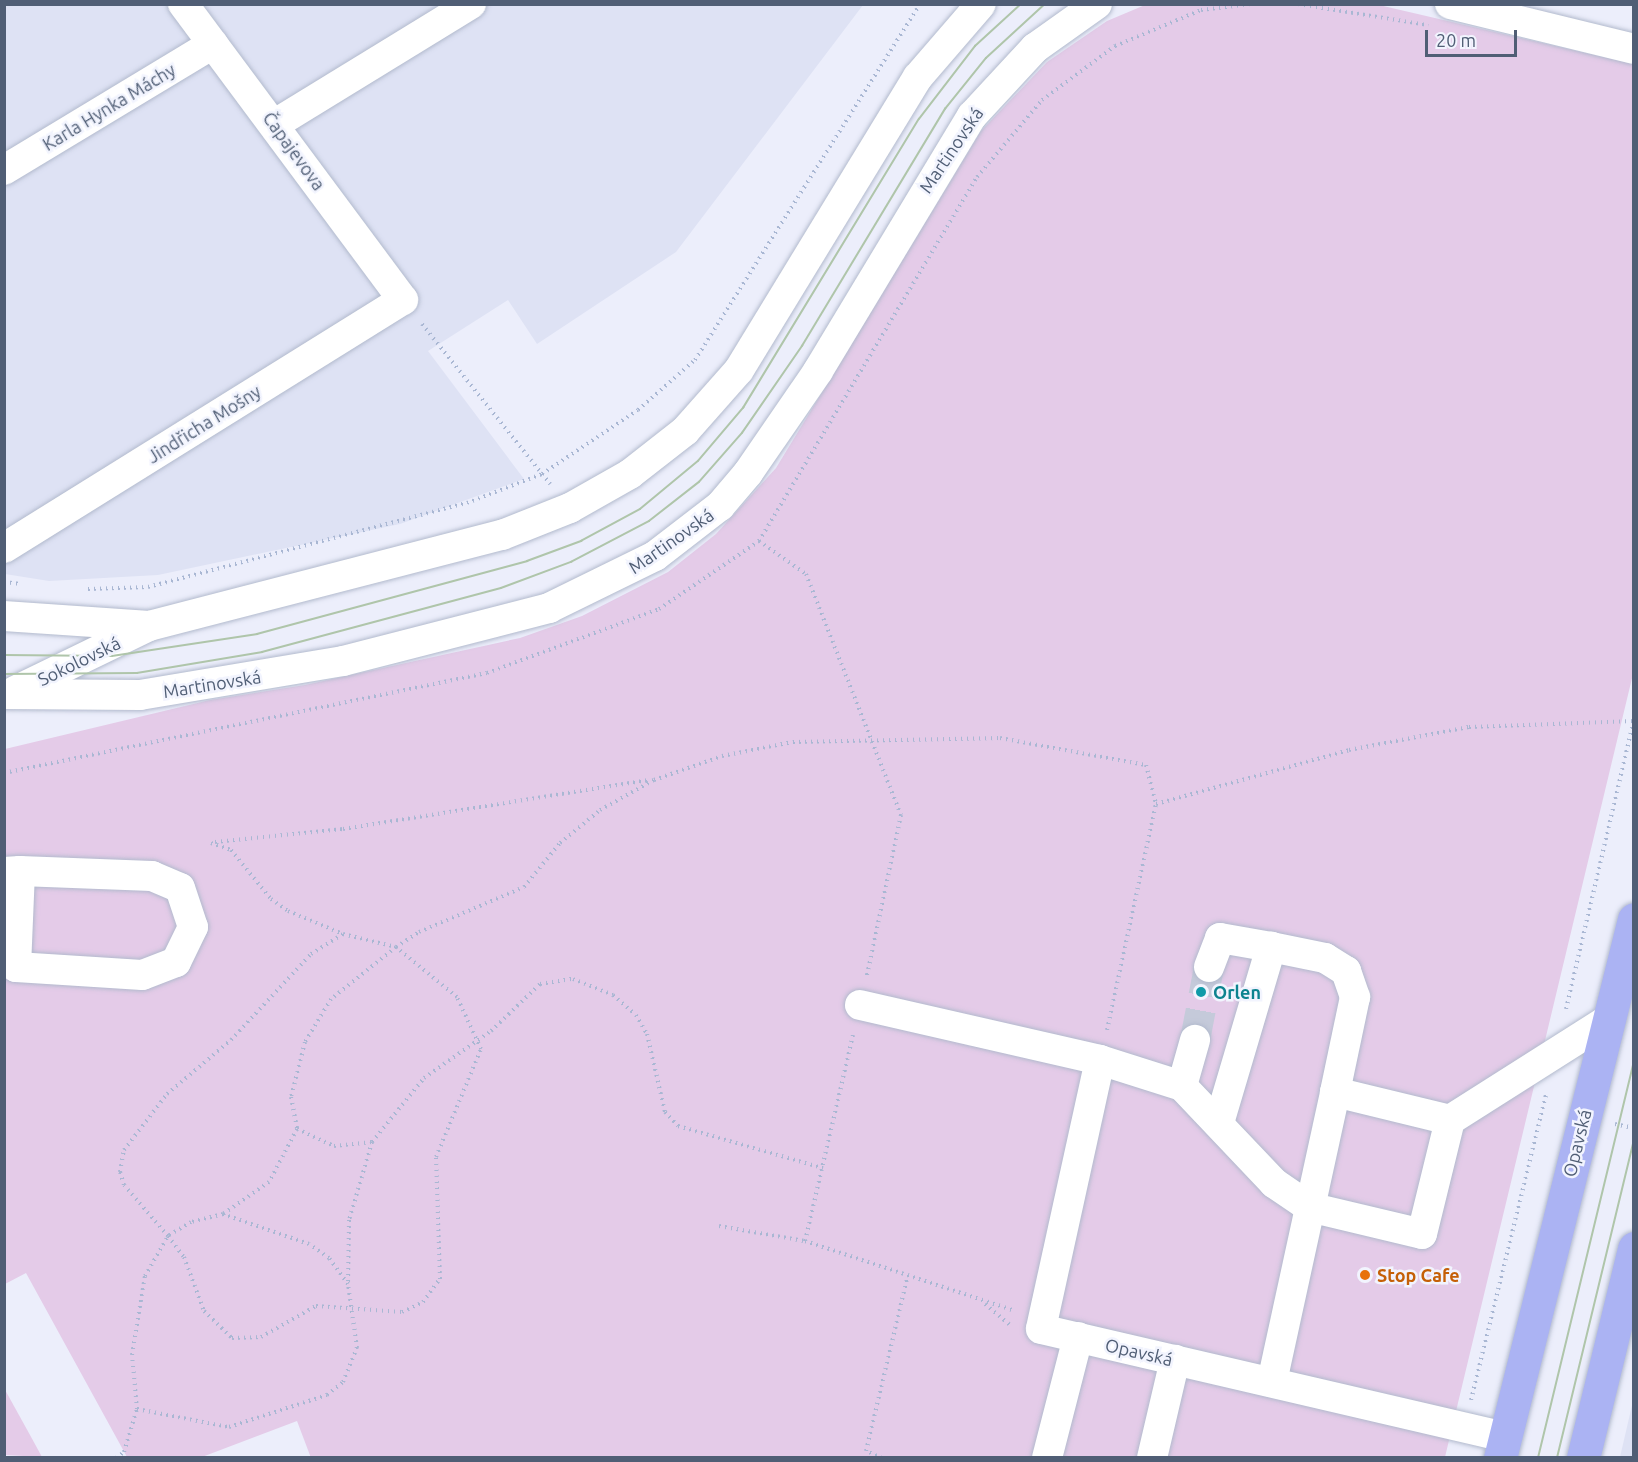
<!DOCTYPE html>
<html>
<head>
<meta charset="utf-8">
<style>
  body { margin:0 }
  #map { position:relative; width:1638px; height:1462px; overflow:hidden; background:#eceefb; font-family:Ubuntu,sans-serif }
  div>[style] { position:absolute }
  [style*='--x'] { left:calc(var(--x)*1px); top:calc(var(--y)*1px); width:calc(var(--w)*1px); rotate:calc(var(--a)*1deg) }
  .residential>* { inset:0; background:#dee2f4 }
  .green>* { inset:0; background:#e4cbe8 }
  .minor-tunnel>* { height:30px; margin-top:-15px; transform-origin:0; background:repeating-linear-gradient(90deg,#c5cada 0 30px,transparent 0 45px) }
  .path>* { height:4px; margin-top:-2px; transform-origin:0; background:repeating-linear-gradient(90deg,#a9b7d3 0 1.5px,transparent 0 6px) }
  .roads { filter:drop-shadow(0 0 2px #b2bacd) drop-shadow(0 0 2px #b2bacd) }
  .minor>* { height:30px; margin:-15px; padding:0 15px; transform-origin:15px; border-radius:15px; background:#fff }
  .major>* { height:33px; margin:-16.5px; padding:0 16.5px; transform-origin:16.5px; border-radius:16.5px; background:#abb3f3 }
  .tram>* { height:1.5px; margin:-0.75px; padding:0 0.75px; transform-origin:0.75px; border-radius:0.75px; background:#afc5aa }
  .dots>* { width:16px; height:16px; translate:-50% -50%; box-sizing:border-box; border:3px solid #f2f4fe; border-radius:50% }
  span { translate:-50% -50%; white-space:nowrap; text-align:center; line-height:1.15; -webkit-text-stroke:5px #f2f4fe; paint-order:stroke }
  .street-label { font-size:18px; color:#505e75 }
  .culture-label { font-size:18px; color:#0d838f; font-weight:700 }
  .left { translate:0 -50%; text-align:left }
  .food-label { font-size:18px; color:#c56008; font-weight:700 }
  .frame { position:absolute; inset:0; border:6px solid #505e75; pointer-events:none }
  .scale { position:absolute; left:1425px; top:30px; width:92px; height:27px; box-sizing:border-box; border:3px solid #505e75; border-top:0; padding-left:8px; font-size:18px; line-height:21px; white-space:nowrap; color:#505e75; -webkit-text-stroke:4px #f2f4fe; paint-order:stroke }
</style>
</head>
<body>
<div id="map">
  <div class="residential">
    <div style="clip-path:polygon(4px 5px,863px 5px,676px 252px,537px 344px,508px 300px,428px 351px,524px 479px,400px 524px,158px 575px,49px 581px,5px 574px)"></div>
    <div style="clip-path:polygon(1633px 1401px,1633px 1457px,1620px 1457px)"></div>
  </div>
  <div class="green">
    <div style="clip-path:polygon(1145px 5px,1379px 5px,1633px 64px,1633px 674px,1445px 1457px,311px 1458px,297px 1421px,202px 1457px,127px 1457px,26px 1273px,5px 1284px,5px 749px,210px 700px,305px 685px,520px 638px,582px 616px,668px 572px,716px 534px,776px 468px,981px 131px,1047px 62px,1107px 21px)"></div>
    <div style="clip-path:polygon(4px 1388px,30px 1435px,42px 1457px,5px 1455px)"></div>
  </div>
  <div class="minor-tunnel">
    <div style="--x:1195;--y:1040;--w:74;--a:-79.1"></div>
  </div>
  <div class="path">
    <div style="--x:1298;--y:4;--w:132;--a:9.2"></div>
    <div style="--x:422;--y:324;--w:205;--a:51.3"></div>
    <div style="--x:759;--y:541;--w:424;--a:-59.1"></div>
    <div style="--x:977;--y:177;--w:101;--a:-49.8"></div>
    <div style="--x:1042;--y:100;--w:91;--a:-36.5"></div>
    <div style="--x:1115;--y:46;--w:93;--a:-22.7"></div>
    <div style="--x:1201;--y:10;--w:50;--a:-6.8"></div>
    <div style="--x:4;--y:582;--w:17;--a:7"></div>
    <div style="--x:88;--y:589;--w:60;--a:-1.9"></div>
    <div style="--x:148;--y:587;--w:330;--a:-14.8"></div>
    <div style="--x:467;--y:503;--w:80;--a:-21.1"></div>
    <div style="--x:542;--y:474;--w:115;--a:-33.7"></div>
    <div style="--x:638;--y:410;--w:76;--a:-41.3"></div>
    <div style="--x:695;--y:360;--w:421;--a:-57.7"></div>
    <div style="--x:4;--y:773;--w:493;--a:-11.7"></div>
    <div style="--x:487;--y:673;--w:184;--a:-20.4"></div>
    <div style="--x:659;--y:609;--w:121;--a:-34.2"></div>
    <div style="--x:759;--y:541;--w:57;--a:35.1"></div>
    <div style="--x:806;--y:574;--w:259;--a:68.5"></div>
    <div style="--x:901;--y:815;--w:164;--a:102"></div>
    <div style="--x:215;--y:842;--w:129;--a:-5.8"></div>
    <div style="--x:343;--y:829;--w:311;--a:-9.1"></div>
    <div style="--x:211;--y:843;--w:21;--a:19"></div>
    <div style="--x:231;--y:850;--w:63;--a:50.8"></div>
    <div style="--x:271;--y:899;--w:21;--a:35"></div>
    <div style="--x:288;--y:911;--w:60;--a:22.7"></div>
    <div style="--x:343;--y:934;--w:55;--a:13.8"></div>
    <div style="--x:396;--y:947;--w:27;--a:-33"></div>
    <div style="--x:419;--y:932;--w:114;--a:-23.2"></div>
    <div style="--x:524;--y:887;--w:57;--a:-50.7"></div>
    <div style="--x:560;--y:843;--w:52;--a:-39.5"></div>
    <div style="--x:600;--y:810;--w:62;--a:-29.1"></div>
    <div style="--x:654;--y:780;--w:72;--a:-19.4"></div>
    <div style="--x:722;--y:756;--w:72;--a:-11.2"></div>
    <div style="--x:793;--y:742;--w:207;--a:-1.1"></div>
    <div style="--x:1000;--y:738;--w:148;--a:10.5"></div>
    <div style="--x:1146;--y:765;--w:40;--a:75.6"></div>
    <div style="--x:1156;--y:804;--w:200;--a:-15.6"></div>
    <div style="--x:1349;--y:750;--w:122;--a:-10.9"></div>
    <div style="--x:1469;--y:727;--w:165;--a:-2.1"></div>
    <div style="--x:1566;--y:1009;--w:299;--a:-76.8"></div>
    <div style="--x:1107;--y:1030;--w:231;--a:-77.8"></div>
    <div style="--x:853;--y:1035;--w:212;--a:103.1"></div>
    <div style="--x:805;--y:1241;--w:221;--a:18.4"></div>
    <div style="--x:1615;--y:1124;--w:19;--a:12"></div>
    <div style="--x:297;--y:1129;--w:41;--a:24.7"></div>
    <div style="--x:334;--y:1146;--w:38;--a:-6"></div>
    <div style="--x:372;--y:1142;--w:81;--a:106.4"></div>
    <div style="--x:349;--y:1220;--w:63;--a:90.9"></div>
    <div style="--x:372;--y:1142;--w:82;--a:-50.9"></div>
    <div style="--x:424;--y:1078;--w:82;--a:-35"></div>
    <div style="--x:491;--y:1031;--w:68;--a:-43.8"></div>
    <div style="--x:540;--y:984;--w:33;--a:-9"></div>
    <div style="--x:573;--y:979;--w:43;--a:21.8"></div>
    <div style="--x:613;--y:995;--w:30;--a:41"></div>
    <div style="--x:636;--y:1015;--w:22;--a:60"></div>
    <div style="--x:647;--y:1034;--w:80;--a:77"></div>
    <div style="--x:665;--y:1112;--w:19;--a:47"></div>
    <div style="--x:678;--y:1126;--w:151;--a:16.2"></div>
    <div style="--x:719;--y:1226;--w:87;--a:9.9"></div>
    <div style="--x:985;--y:1304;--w:34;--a:40"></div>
    <div style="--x:1471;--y:1400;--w:314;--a:-76.2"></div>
    <div style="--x:137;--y:1409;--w:94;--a:11.1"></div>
    <div style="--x:229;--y:1427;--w:103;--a:-18.1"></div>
    <div style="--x:327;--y:1395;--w:21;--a:-39"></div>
    <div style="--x:343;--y:1382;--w:37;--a:-68"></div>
    <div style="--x:357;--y:1348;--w:65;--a:-98"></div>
    <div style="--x:348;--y:1284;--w:32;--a:-126"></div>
    <div style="--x:329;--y:1258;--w:24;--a:-145"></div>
    <div style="--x:309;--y:1244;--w:91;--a:-160.8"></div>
    <div style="--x:116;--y:1458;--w:10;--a:-37"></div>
    <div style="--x:124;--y:1452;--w:45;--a:-73.2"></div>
    <div style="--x:137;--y:1409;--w:54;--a:-95.3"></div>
    <div style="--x:132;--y:1355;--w:80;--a:-80.7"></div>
    <div style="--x:145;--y:1276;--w:46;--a:-60.1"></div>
    <div style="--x:168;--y:1236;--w:26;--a:53"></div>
    <div style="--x:184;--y:1257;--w:58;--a:69.7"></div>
    <div style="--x:204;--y:1311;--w:39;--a:44"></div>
    <div style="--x:232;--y:1338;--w:29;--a:-2"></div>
    <div style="--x:261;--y:1337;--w:63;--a:-29.4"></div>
    <div style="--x:316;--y:1306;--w:86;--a:4"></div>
    <div style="--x:402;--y:1312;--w:23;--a:-25"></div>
    <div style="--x:423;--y:1302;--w:29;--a:-54"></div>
    <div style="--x:440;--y:1279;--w:122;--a:-91.9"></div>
    <div style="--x:436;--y:1157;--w:117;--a:-67.4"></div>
    <div style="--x:481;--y:1049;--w:57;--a:-114.8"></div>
    <div style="--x:457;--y:997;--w:79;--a:-140.7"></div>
    <div style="--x:396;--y:947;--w:83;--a:141.3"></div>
    <div style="--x:331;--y:999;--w:50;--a:121.2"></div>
    <div style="--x:305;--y:1042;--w:57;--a:104.3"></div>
    <div style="--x:291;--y:1097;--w:33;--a:79"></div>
    <div style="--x:297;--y:1129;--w:60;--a:117.8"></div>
    <div style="--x:269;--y:1182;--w:56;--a:145.2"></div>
    <div style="--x:223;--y:1214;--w:33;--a:166"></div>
    <div style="--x:191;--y:1222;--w:27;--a:149"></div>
    <div style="--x:168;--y:1236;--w:67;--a:-130.8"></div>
    <div style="--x:124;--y:1185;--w:14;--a:-107"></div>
    <div style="--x:120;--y:1172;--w:22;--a:-80"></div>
    <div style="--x:124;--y:1150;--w:71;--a:-52.5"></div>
    <div style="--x:167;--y:1094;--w:84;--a:-40.2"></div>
    <div style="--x:231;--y:1040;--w:117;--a:-47.1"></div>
    <div style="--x:311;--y:954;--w:38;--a:-32"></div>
    <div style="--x:882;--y:1458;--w:17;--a:-156"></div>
    <div style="--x:866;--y:1451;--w:177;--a:-76.6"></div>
  </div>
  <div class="roads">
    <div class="minor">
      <div style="--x:1450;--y:4;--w:189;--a:13.7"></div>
      <div style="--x:275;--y:124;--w:230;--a:-31.5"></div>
      <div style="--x:4;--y:170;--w:244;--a:-31.1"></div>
      <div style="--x:4;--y:548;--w:470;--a:-31.9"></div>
      <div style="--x:403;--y:300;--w:369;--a:-126.6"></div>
      <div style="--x:4;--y:616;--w:145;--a:3.9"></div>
      <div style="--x:149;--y:626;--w:365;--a:-14.5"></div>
      <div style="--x:502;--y:535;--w:73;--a:-21.7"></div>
      <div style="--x:570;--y:508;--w:69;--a:-29.5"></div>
      <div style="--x:630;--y:474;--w:70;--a:-38"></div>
      <div style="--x:685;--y:431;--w:81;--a:-48.5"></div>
      <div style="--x:739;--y:370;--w:343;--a:-58.6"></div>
      <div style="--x:918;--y:77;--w:96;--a:-49.2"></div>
      <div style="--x:15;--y:691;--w:149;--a:-25.9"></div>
      <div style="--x:4;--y:694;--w:136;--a:0.4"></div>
      <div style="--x:140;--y:695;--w:206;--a:-9.5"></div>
      <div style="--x:343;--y:661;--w:213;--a:-14.4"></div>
      <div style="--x:549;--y:608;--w:118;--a:-26.1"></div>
      <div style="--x:655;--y:556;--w:82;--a:-37.6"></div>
      <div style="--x:720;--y:506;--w:43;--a:-49.7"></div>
      <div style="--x:748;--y:473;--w:124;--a:-55.5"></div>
      <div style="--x:818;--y:371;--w:298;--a:-58.9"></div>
      <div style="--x:972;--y:116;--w:93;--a:-47.2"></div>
      <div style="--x:1035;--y:48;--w:76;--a:-35.4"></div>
      <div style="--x:4;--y:872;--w:16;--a:-4"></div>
      <div style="--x:20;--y:871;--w:132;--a:2.2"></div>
      <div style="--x:152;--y:876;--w:30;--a:23"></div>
      <div style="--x:180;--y:888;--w:41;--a:71.6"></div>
      <div style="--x:193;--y:927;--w:39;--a:116"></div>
      <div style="--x:176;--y:962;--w:36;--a:159"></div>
      <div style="--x:142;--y:975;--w:126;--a:-176.4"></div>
      <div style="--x:16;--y:967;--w:96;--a:-87.6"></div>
      <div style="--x:1209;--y:967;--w:31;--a:-69"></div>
      <div style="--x:1220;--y:938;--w:52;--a:10"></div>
      <div style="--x:860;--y:1005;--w:246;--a:12.9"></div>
      <div style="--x:1100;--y:1060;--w:86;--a:17.6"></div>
      <div style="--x:1182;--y:1086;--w:134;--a:46.5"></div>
      <div style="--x:1274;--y:1183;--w:42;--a:34.4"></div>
      <div style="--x:1309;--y:1207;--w:116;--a:13.4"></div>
      <div style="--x:1422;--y:1234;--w:117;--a:-76.2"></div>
      <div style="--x:1100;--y:1060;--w:275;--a:102.4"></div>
      <div style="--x:1041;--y:1329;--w:476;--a:13.1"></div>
      <div style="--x:1182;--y:1086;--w:48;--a:-74.2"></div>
      <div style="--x:1219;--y:1123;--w:184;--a:-73.5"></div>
      <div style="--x:1271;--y:947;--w:55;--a:11.5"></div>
      <div style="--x:1325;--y:958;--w:25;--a:32"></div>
      <div style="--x:1346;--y:971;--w:28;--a:71"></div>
      <div style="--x:1355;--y:997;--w:97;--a:101.9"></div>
      <div style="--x:1272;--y:1382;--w:297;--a:-77.7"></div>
      <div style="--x:1335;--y:1092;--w:118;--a:13.7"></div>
      <div style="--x:1450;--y:1120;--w:188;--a:-32.4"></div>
      <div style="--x:1047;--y:1458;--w:125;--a:-75.6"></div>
      <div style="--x:1152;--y:1458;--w:101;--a:-76.8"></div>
    </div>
    <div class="major">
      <div style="--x:1500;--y:1458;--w:555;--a:-76.04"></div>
      <div style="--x:1583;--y:1458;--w:216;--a:-76.3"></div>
    </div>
  </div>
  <div class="tram">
    <div style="--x:4;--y:655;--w:108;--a:0.5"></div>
    <div style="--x:112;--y:656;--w:147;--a:-8.6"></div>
    <div style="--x:257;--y:634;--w:280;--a:-15.1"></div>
    <div style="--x:527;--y:561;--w:58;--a:-20.3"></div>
    <div style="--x:581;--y:541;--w:67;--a:-28.5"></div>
    <div style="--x:640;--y:509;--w:75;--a:-39.6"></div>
    <div style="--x:698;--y:461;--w:70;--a:-49.7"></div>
    <div style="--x:743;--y:408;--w:338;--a:-58.7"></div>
    <div style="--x:919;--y:119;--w:92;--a:-52.5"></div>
    <div style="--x:975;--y:46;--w:62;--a:-42.4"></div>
    <div style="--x:4;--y:674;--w:133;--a:-0.4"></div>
    <div style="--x:137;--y:673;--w:127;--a:-9.5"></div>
    <div style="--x:262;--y:652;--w:247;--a:-15"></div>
    <div style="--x:501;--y:588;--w:75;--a:-20.4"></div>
    <div style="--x:571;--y:562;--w:88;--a:-27.7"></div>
    <div style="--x:649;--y:521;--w:63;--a:-38"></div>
    <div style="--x:699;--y:482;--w:65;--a:-48.7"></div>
    <div style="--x:742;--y:433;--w:106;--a:-55.4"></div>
    <div style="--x:802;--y:346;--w:277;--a:-58.9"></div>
    <div style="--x:945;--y:109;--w:65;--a:-51.2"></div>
    <div style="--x:986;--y:58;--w:80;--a:-42.5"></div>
    <div style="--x:1538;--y:1458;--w:408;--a:-76.4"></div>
    <div style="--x:1557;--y:1458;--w:328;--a:-76.4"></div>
  </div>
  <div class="dots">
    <div style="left:1201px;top:992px;background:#0f9aa8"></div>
    <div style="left:1365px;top:1275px;background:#e8710a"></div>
  </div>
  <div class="street-label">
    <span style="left:109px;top:107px;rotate:-31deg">Karla Hynka Máchy</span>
    <span style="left:951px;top:150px;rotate:-56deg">Martinovská</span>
    <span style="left:294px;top:151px;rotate:54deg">Čapajevova</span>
    <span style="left:204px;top:424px;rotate:-32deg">Jindřicha Mošny</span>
    <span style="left:671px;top:541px;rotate:-35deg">Martinovská</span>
    <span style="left:79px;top:661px;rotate:-26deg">Sokolovská</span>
    <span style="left:212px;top:684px;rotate:-9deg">Martinovská</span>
    <span style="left:1577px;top:1143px;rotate:-76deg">Opavská</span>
    <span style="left:1139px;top:1352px;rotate:13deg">Opavská</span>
  </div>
  <div class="culture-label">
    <span class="left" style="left:1213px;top:992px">Orlen</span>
  </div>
  <div class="food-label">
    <span class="left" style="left:1377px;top:1275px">Stop Cafe</span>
  </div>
  <div class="frame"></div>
  <div class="scale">20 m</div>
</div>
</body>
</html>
